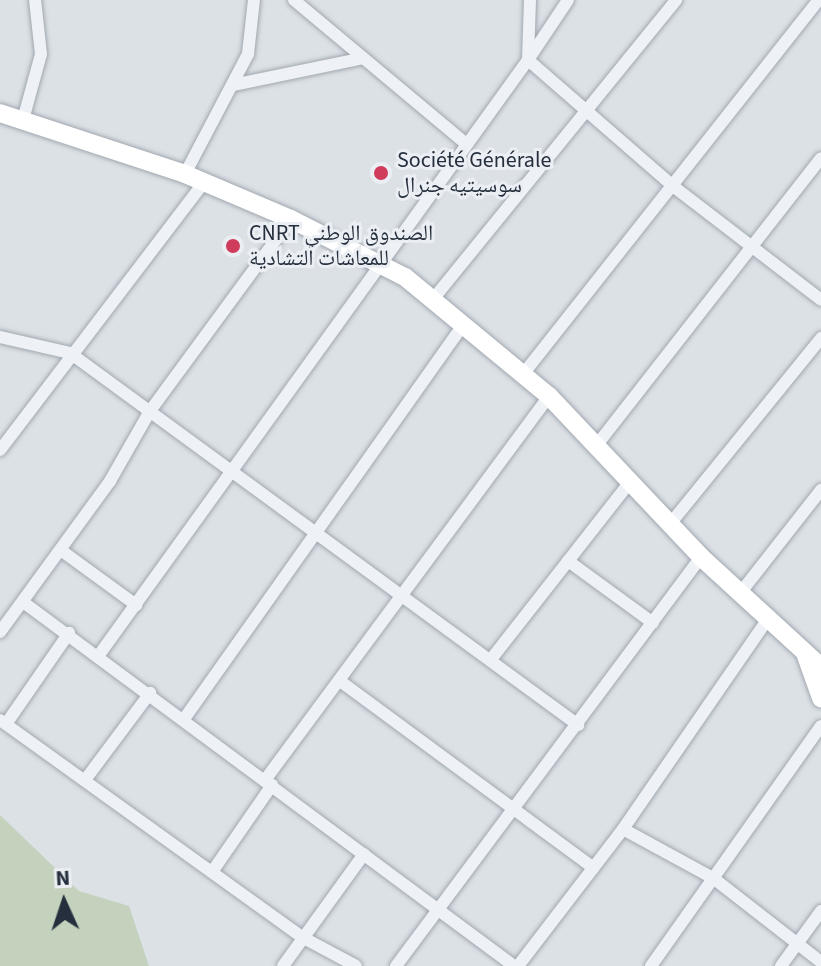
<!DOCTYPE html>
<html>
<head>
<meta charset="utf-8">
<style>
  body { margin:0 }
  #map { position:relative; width:821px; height:966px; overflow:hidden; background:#dce1e6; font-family:"Source Sans 3","Noto Naskh Arabic",sans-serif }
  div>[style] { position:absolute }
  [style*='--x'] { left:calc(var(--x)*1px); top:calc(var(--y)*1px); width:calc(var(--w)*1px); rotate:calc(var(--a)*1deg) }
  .green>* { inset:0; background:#c3d1bd }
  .roads { filter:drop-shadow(0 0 2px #a1a8b0) drop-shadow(0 0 2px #a1a8b0) }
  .minor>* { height:12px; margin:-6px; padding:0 6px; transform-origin:6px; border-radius:6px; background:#eef1f5 }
  .highway>* { height:18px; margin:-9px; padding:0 9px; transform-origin:9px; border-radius:9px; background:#fff }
  .dots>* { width:22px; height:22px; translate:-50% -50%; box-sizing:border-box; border:4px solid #ebeff4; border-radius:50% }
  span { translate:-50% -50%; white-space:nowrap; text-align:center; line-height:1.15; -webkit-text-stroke:6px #ebeff4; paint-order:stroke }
  .poi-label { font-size:22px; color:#252f3d }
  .left { translate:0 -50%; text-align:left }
  .north { position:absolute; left:24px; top:862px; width:80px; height:80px; -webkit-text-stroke:6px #ebeff4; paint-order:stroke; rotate:357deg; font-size:22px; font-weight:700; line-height:32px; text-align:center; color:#252f3d }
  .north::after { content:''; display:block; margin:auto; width:28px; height:36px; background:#252f3d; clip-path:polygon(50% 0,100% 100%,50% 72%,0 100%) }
</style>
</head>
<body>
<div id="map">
  <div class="green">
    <div style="clip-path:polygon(0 815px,79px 891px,129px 906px,149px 966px,0 966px)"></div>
  </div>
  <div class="roads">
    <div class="minor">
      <div style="--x:294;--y:0;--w:224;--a:39.9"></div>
      <div style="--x:528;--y:60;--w:72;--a:-56.3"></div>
      <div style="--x:528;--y:60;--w:60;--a:-88.1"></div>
      <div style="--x:233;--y:85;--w:133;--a:-11.7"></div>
      <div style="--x:23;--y:120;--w:68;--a:-74.7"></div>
      <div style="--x:41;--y:54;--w:54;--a:-96.3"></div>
      <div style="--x:185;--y:174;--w:136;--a:-62.3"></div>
      <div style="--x:248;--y:54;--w:54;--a:-83.7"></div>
      <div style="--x:434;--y:298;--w:384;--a:-50.9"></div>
      <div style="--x:0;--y:337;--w:72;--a:12.9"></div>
      <div style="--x:70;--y:353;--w:630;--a:36.21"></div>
      <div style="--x:524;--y:373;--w:471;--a:-51.7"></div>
      <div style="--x:596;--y:446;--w:365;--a:-52"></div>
      <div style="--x:0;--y:450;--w:338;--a:-52.7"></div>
      <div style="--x:670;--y:524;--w:240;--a:-50.9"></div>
      <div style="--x:62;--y:551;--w:92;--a:36.1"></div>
      <div style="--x:568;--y:561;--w:105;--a:36.1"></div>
      <div style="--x:741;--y:592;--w:130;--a:-51.9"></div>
      <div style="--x:23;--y:602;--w:611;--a:36.55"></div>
      <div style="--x:0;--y:632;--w:187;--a:-53.9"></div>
      <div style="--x:110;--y:481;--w:81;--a:-60.3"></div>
      <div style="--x:150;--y:411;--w:238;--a:-53.7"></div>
      <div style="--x:99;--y:655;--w:734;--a:-54.21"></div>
      <div style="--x:528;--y:60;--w:194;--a:41"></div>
      <div style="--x:674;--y:187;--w:185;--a:37.5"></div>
      <div style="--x:492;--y:658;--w:224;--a:-51.9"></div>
      <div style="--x:340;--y:681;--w:315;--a:36.4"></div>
      <div style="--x:184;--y:719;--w:481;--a:-54.7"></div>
      <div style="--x:0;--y:720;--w:372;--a:35.7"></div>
      <div style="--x:302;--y:937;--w:61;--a:28.2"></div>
      <div style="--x:6;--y:724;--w:111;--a:-55.3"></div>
      <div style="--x:85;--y:780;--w:109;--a:-53.2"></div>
      <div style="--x:265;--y:780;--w:478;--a:-53.5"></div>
      <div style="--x:623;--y:829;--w:102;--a:28.6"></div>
      <div style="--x:713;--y:878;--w:137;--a:37.9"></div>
      <div style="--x:212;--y:872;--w:106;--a:-55.4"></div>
      <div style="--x:283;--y:966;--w:138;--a:-54.1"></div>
      <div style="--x:396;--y:966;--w:510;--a:-53.29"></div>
      <div style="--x:518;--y:966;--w:173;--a:-52.5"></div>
      <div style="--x:623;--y:829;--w:257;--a:-55.4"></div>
      <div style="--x:651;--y:966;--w:294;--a:-54.7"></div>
      <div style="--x:781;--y:966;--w:68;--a:-54"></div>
    </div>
    <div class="highway">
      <div style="--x:0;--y:113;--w:195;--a:18.2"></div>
      <div style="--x:185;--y:174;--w:115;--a:23"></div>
      <div style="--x:291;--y:219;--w:128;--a:27"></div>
      <div style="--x:405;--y:277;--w:187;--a:39.6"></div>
      <div style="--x:549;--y:396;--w:221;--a:46.6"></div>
      <div style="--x:701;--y:557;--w:163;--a:42.5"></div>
      <div style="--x:806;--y:656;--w:45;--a:70.3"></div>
    </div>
  </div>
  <div class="dots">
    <div style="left:381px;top:173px;background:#d03c5c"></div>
    <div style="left:233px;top:246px;background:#d03c5c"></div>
  </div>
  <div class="poi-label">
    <span class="left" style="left:397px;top:173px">Société Générale<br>سوسيتيه جنرال</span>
    <span class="left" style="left:249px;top:246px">CNRT الصندوق الوطني<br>للمعاشات التشادية</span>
  </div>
  <div class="north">N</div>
</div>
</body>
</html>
